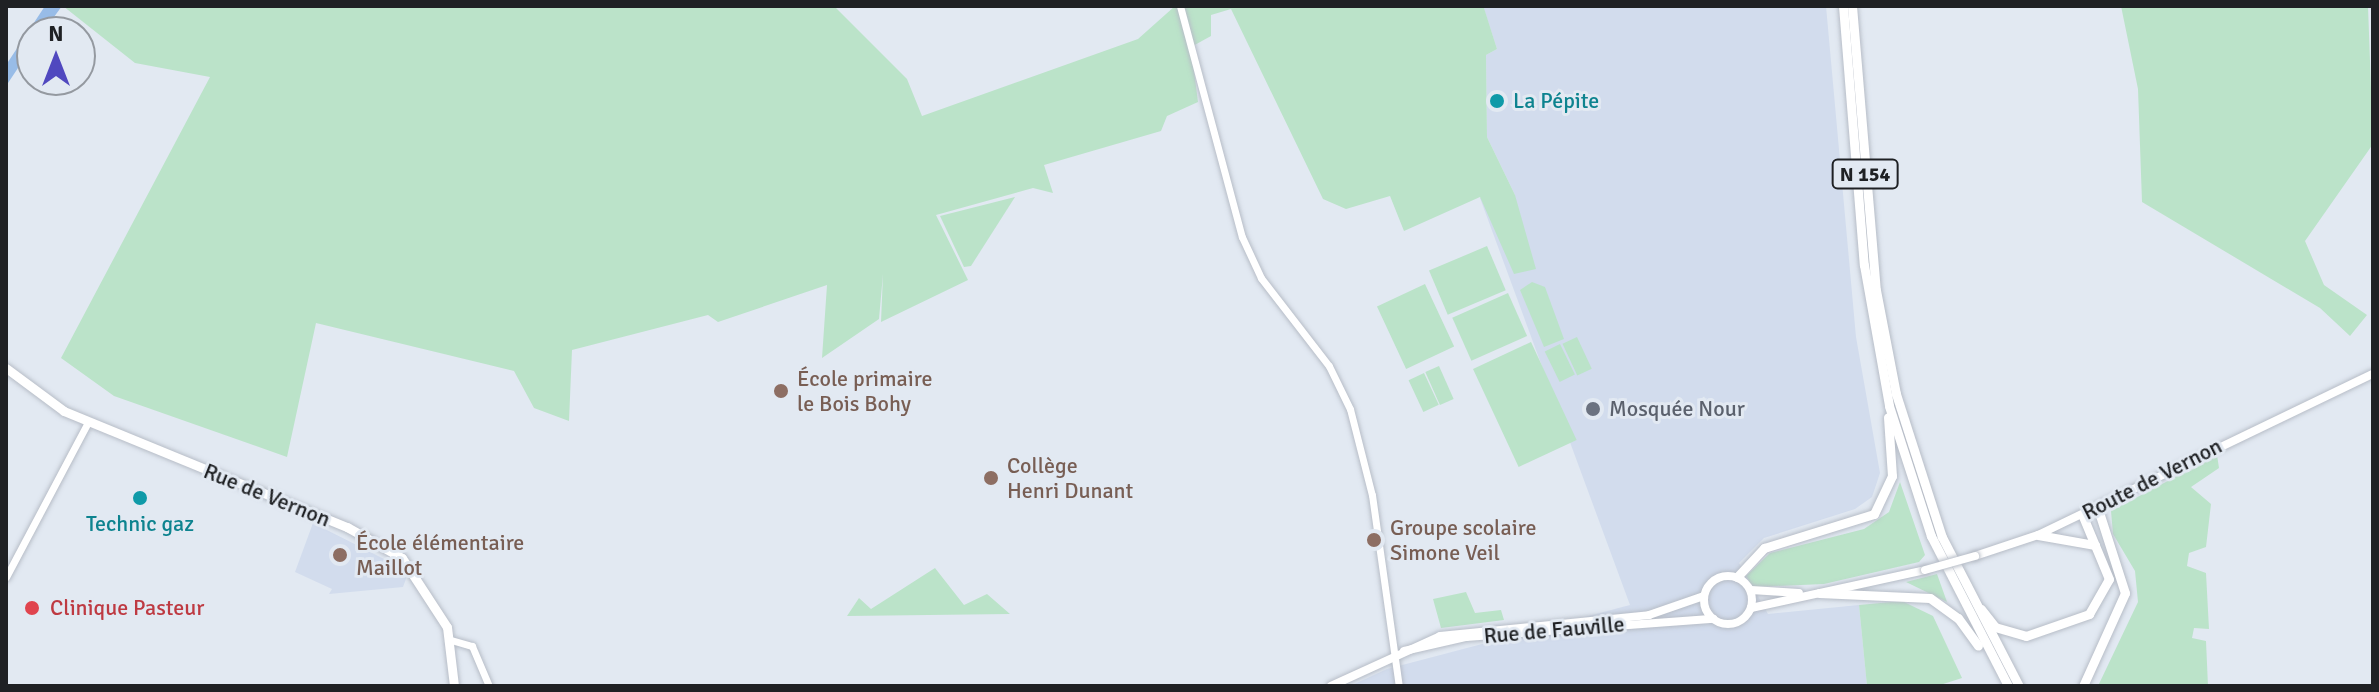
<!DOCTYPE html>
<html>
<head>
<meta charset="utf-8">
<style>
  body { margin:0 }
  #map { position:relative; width:2379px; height:692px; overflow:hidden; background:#e2e9f2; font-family:Signika,sans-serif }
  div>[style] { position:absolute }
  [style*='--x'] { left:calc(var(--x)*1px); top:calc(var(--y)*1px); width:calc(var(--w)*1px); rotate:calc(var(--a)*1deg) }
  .built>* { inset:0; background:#d2dced }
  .green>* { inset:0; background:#bbe3c9; transform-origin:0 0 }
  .water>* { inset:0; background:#98bce7 }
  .roads { filter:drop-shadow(0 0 2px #b7bdc7) drop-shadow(0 0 2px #b7bdc7) }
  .tertiary>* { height:7px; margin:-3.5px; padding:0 3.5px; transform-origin:3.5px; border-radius:3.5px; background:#fff }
  .secondary>* { height:8px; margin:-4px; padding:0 4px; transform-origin:4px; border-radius:4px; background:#fff }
  .secondary>.ring { margin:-4px; padding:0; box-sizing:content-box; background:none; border:8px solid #fff; border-radius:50% }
  .primary>* { height:9px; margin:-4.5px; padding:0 4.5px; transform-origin:4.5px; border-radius:4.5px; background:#fff }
  .trunk>* { height:9px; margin:-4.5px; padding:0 4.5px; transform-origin:4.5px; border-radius:4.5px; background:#fff }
  .bridges { filter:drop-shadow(0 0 2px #b7bdc7) drop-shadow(0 0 2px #b7bdc7) }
  .secondary-bridge>* { height:8px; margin:-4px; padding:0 4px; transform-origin:4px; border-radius:4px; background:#fff }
  .dots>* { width:22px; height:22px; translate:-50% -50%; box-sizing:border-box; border:4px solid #e2e9f2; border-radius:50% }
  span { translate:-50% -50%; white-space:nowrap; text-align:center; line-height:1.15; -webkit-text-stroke:6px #e2e9f2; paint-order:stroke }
  .shield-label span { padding:2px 6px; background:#e2e9f2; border:2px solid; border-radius:6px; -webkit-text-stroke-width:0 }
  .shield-label { font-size:20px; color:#1f2124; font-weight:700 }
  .culture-label { font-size:22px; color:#0d838f }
  .left { translate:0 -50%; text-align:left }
  .education-label { font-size:22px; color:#785e54 }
  .worship-label { font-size:22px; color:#5b616d }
  .street-label { font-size:22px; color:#1f2124 }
  .health-label { font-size:22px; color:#be3a42 }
  .frame { position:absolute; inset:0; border:8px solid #1f2124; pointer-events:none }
  .north { position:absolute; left:16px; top:16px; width:80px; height:80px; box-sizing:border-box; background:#e2e9f2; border:2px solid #9499a0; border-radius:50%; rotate:0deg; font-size:22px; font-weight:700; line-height:32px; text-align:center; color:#1f2124 }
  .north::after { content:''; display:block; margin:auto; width:28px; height:36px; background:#5048bf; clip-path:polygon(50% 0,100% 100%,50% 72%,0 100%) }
</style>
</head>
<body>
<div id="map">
  <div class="built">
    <div style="clip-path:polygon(1471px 6px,1826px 6px,1856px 337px,1880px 473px,1872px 497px,1855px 509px,1764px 538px,1739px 563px,1768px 614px,1859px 605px,1867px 686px,1350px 686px,1387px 669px,1630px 605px,1480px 198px,1515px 195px,1487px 137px,1486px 55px,1497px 49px,1484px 9px)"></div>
    <div style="clip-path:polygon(313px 523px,388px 561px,407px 576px,403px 587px,329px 594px,332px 589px,295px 572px)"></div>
  </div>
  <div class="green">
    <div style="clip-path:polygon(63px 6px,834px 6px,907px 79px,922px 116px,1138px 39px,1175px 6px,1484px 8px,1497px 49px,1486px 55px,1487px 137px,1515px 195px,1536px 269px,1514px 274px,1480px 197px,1404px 231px,1390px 196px,1346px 209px,1323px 199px,1231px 9px,1211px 15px,1211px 36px,1191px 47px,1198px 102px,1167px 116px,1161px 131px,1044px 165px,1053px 193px,1033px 188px,936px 215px,968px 280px,881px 322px,883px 274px,879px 319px,822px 358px,827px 285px,718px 322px,708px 315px,572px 350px,569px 421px,534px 408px,514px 371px,316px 323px,287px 457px,114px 396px,61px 358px,210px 77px,135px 63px)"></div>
    <div style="clip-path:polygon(2121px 6px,2368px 6px,2373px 144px,2305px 241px,2324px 285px,2367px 315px,2350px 336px,2320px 308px,2142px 202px,2138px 89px)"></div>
    <div style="clip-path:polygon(1015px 197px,971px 266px,964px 267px,940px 216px)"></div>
    <div style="left:1487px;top:246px;width:48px;height:63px;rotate:67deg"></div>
    <div style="clip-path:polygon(1532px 282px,1545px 287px,1564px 339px,1544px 347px,1520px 290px)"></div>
    <div style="left:1425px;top:284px;width:69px;height:53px;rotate:65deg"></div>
    <div style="left:1508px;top:293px;width:47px;height:61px;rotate:66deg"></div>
    <div style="left:1577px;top:337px;width:35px;height:16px;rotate:65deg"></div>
    <div style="left:1531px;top:342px;width:108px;height:64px;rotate:65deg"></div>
    <div style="left:1560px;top:344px;width:34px;height:17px;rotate:64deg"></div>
    <div style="left:1439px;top:366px;width:36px;height:15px;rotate:66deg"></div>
    <div style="left:1424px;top:373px;width:35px;height:17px;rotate:65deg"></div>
    <div style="clip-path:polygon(2217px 455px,2219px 468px,2191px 487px,2211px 504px,2206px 547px,2189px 553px,2187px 566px,2206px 573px,2209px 629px,2194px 628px,2192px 638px,2206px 641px,2208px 686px,2098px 686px,2138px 602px,2135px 571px,2113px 534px,2111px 511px)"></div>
    <div style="clip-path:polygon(1900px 482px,1925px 555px,1919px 562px,1824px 584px,1753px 587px,1746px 576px,1770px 553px,1864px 529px,1889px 512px)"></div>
    <div style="clip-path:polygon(935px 568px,964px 605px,987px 594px,1010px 614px,847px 616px,859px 598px,871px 609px)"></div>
    <div style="clip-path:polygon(1937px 574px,1947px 602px,1906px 582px)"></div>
    <div style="clip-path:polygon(1466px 592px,1475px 613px,1501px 610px,1504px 620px,1441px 628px,1433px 599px)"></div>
    <div style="clip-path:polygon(1902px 601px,1933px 616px,1962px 678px,1937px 686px,1867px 686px,1859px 605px)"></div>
  </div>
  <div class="water">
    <div style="clip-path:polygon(45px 6px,62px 6px,43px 32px,32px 32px,32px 47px,6px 86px,6px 65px)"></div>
  </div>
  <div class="roads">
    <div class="tertiary">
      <div style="--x:1180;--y:6;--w:239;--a:75"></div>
      <div style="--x:1242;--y:237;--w:45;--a:65.1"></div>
      <div style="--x:1261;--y:278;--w:111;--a:52.3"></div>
      <div style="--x:1329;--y:366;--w:48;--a:64"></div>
      <div style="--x:1350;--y:409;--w:89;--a:75.7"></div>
      <div style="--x:1372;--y:495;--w:193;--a:82"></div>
      <div style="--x:6;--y:577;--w:175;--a:-62.1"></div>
      <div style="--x:451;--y:640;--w:22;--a:16"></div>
      <div style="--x:472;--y:646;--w:43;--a:67"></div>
    </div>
    <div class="secondary">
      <div style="--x:1975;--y:556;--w:66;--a:-18.4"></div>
      <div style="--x:2038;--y:535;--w:372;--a:-25.7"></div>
      <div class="ring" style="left:1704px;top:576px;width:40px;height:40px"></div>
      <div style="--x:1751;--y:590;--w:48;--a:3.6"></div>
      <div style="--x:1751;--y:608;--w:178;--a:-12.3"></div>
      <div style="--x:1404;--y:651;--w:64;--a:-12.7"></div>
      <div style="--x:1466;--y:637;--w:248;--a:-4.2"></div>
      <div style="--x:1331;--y:686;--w:120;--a:-24.6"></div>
      <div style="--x:1440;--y:636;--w:210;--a:-5.7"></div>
      <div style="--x:1649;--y:615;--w:58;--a:-19.1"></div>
    </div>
    <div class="primary">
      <div style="--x:6;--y:368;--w:72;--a:36.6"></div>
      <div style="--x:64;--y:411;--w:306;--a:22.3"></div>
      <div style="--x:347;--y:527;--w:63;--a:29.4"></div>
      <div style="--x:402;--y:558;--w:82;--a:56.9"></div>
      <div style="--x:447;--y:627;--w:59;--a:83.2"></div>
    </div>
    <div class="trunk">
      <div style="--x:1843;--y:6;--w:260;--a:85.4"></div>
      <div style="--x:1864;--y:265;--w:143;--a:79.9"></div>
      <div style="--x:1889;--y:406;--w:137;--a:72.1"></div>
      <div style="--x:1931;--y:536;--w:169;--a:62.8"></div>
      <div style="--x:1852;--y:6;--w:285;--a:85.2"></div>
      <div style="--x:1876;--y:290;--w:106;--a:79.1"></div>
      <div style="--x:1896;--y:394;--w:150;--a:72.2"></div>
      <div style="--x:1942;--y:537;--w:168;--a:62.7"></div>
      <div style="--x:2038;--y:535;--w:58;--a:10"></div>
      <div style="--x:1737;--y:577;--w:40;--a:-47"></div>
      <div style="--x:1764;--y:548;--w:115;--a:-17.2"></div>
      <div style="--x:1874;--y:514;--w:42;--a:-64.7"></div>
      <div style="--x:1892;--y:476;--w:59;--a:-93.9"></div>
      <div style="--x:1819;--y:593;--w:111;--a:2.6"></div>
      <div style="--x:1930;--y:598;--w:34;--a:36"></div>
      <div style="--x:1958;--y:618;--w:34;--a:54"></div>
      <div style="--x:1981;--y:609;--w:23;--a:52"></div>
      <div style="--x:1995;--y:627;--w:32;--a:16"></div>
      <div style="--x:2026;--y:636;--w:67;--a:-19.2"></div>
      <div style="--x:2089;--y:614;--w:40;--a:-60.3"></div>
      <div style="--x:2109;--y:579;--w:70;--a:-112.6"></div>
      <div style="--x:2083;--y:686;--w:102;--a:-65.7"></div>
      <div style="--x:2125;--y:593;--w:91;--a:-107.8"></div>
    </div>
  </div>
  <div class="bridges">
    <div class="secondary-bridge">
      <div style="--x:1925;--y:570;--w:52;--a:-15.6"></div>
    </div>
  </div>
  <div class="dots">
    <div style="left:1497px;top:101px;background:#0f9aa8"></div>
    <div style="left:781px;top:391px;background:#8d6e63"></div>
    <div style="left:1593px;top:409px;background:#6b7280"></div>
    <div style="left:991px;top:478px;background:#8d6e63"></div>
    <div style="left:140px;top:498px;background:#0f9aa8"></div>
    <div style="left:1374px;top:540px;background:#8d6e63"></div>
    <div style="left:340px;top:555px;background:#8d6e63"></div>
    <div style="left:32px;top:608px;background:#e0444e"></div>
  </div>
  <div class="shield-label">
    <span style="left:1865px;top:174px">N 154</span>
  </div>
  <div class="culture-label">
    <span class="left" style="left:1513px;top:101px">La Pépite</span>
    <span style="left:140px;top:524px">Technic gaz</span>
  </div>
  <div class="education-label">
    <span class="left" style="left:797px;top:391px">École primaire<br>le Bois Bohy</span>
    <span class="left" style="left:1007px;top:478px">Collège<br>Henri Dunant</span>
    <span class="left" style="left:1390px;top:540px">Groupe scolaire<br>Simone Veil</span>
    <span class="left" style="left:356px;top:555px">École élémentaire<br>Maillot</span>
  </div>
  <div class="worship-label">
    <span class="left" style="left:1609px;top:409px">Mosquée Nour</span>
  </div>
  <div class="street-label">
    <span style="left:2152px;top:479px;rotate:-27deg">Route de Vernon</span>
    <span style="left:267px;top:495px;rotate:22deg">Rue de Vernon</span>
    <span style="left:1554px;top:630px;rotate:-5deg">Rue de Fauville</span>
  </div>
  <div class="health-label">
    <span class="left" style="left:50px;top:608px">Clinique Pasteur</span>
  </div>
  <div class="frame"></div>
  <div class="north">N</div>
</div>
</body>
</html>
